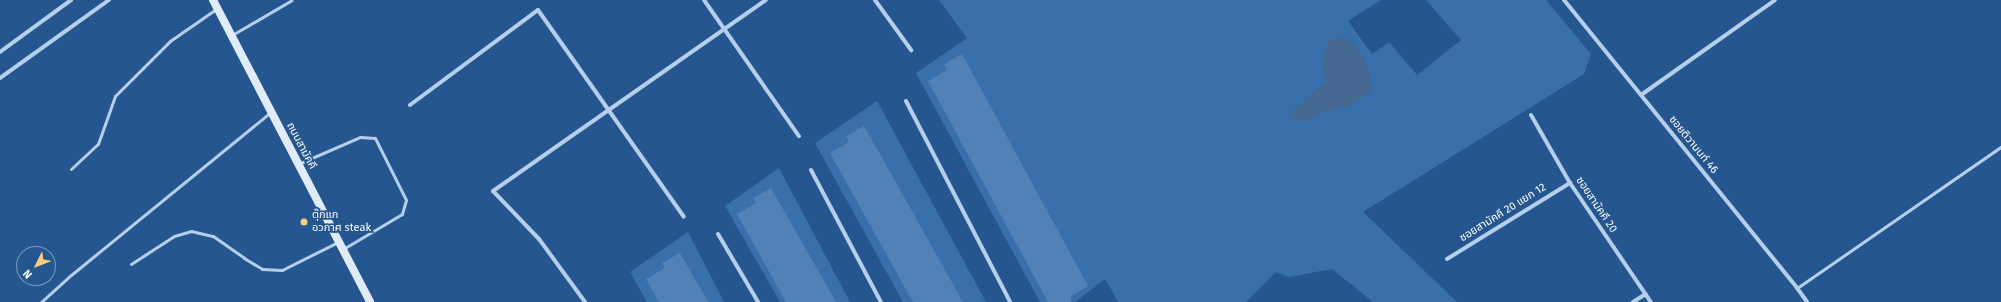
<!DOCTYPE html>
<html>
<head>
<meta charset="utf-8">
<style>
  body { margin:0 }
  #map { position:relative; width:2001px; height:302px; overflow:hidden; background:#25568f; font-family:"Fira Sans","Noto Sans Thai",sans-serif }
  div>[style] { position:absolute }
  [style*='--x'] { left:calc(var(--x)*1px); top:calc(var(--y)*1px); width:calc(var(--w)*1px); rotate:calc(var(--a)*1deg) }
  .green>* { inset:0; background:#3970ab }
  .water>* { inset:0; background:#456990 }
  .building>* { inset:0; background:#5181b7 }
  .service>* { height:3px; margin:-1.5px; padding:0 1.5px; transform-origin:1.5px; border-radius:1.5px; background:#b5cfeb }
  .minor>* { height:4px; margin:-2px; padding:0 2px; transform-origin:2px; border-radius:2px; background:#b5cfeb }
  .secondary>* { height:8px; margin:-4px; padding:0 4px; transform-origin:4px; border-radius:4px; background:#e0ecf9 }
  .dots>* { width:11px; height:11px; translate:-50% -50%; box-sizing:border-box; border:2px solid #25568f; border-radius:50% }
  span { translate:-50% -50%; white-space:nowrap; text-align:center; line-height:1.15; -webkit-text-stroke:3.5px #25568f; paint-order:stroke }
  .street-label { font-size:11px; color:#fff }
  .poi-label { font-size:11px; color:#fff }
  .left { translate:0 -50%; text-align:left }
  .north { position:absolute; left:16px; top:246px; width:40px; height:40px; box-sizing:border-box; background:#25568f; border:1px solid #7c9abc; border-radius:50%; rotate:227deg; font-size:11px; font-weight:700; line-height:16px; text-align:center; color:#fff }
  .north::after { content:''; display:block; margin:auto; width:14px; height:18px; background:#f5ce79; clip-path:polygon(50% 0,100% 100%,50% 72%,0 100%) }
</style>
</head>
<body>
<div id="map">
  <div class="green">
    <div style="clip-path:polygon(evenodd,939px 0,1381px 0,1348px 21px,1372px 54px,1389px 42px,1417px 75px,1461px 40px,1426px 0,1546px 0,1591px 54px,1584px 74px,1363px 212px,1457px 302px,1373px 302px,1332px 269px,1289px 277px,1276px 272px,1246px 302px,1118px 302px,1105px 279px,1075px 302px,1040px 302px,916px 73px,967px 38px,939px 0,1347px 38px,1363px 57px,1370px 75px,1353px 105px,1287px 117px,1325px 83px,1324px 60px,1347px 38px)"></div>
    <div style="clip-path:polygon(877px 101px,986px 302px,903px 302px,815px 143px)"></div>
    <div style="clip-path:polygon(779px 168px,850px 302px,780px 302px,725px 206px)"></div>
    <div style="clip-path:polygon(688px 232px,724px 302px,647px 302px,630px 272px)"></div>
  </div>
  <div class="water">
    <div style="clip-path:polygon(1347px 38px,1363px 57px,1370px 75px,1371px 91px,1353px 105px,1320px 112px,1307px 122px,1287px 117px,1325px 83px,1324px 60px,1328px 39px)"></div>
  </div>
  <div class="building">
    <div style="clip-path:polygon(962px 54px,1088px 286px,1071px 296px,1071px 302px,1048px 302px,928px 81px,947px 70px,944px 64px)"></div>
    <div style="clip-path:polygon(864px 126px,880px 154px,963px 302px,913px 302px,830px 153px,849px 142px,846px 136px)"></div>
    <div style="clip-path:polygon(771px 188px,787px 216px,836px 302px,786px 302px,737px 214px,756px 203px,753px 198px)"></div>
    <div style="clip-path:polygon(680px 253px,696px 281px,709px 302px,659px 302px,646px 279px,665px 268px,662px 263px)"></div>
  </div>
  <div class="service">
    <div style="--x:232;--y:35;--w:69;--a:-30.3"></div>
    <div style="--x:298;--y:164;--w:68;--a:-23.5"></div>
    <div style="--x:360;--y:137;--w:15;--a:4"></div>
    <div style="--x:375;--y:138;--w:69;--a:63.4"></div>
    <div style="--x:406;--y:200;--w:15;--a:106"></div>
    <div style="--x:402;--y:214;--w:69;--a:149.3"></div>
    <div style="--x:71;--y:169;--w:37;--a:-43"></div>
    <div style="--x:98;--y:144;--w:51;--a:-70.5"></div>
    <div style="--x:115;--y:96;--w:78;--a:-45"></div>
    <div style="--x:170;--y:41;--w:56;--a:-34.8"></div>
    <div style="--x:131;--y:264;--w:51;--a:-33.1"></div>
    <div style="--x:174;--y:236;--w:18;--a:-16"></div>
    <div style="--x:191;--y:231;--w:23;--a:13"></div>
    <div style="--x:213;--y:236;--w:38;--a:35"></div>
    <div style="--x:244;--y:258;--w:21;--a:31"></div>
    <div style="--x:262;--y:269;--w:20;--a:3"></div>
    <div style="--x:282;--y:270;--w:63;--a:-26.6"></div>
    <div style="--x:1797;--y:288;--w:248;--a:-34.7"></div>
    <div style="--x:41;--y:302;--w:40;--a:-42"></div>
    <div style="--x:71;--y:275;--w:258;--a:-39.2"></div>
  </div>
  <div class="minor">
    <div style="--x:704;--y:0;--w:166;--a:55.1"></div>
    <div style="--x:875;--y:0;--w:62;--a:54.2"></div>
    <div style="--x:1564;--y:0;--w:370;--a:51"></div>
    <div style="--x:1797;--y:288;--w:17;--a:54"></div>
    <div style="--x:0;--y:52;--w:88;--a:-36.2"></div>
    <div style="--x:0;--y:78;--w:134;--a:-35.6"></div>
    <div style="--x:1641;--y:95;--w:164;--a:-35.3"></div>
    <div style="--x:906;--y:101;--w:226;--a:62.6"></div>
    <div style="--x:410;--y:105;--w:159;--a:-36.6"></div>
    <div style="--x:538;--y:10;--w:253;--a:54.8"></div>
    <div style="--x:1531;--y:115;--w:78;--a:60.2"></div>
    <div style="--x:1570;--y:183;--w:144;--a:55.8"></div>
    <div style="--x:811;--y:170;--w:149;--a:62.1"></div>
    <div style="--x:718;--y:234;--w:79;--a:59.5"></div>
    <div style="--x:1447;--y:259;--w:145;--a:-31.7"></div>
    <div style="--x:585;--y:302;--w:78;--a:-126.1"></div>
    <div style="--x:539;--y:239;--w:66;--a:-133.8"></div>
    <div style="--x:493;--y:191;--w:333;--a:-35"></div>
    <div style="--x:1633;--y:302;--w:15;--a:-32"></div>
  </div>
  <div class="secondary">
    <div style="--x:213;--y:0;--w:340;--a:62.5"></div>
  </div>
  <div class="dots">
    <div style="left:304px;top:222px;background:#f5ce79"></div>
  </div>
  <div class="street-label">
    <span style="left:1693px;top:145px;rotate:51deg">ซอยติวานนท์ 46</span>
    <span style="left:301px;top:146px;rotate:62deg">ถนนสามัคคี</span>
    <span style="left:1596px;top:205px;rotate:56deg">ซอยสามัคคี 20</span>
    <span style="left:1503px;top:213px;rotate:-32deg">ซอยสามัคคี 20 แยก 12</span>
  </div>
  <div class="poi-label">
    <span class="left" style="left:312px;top:222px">ตุ๊กแก<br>อวกาศ steak</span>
  </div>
  <div class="north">N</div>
</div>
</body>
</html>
